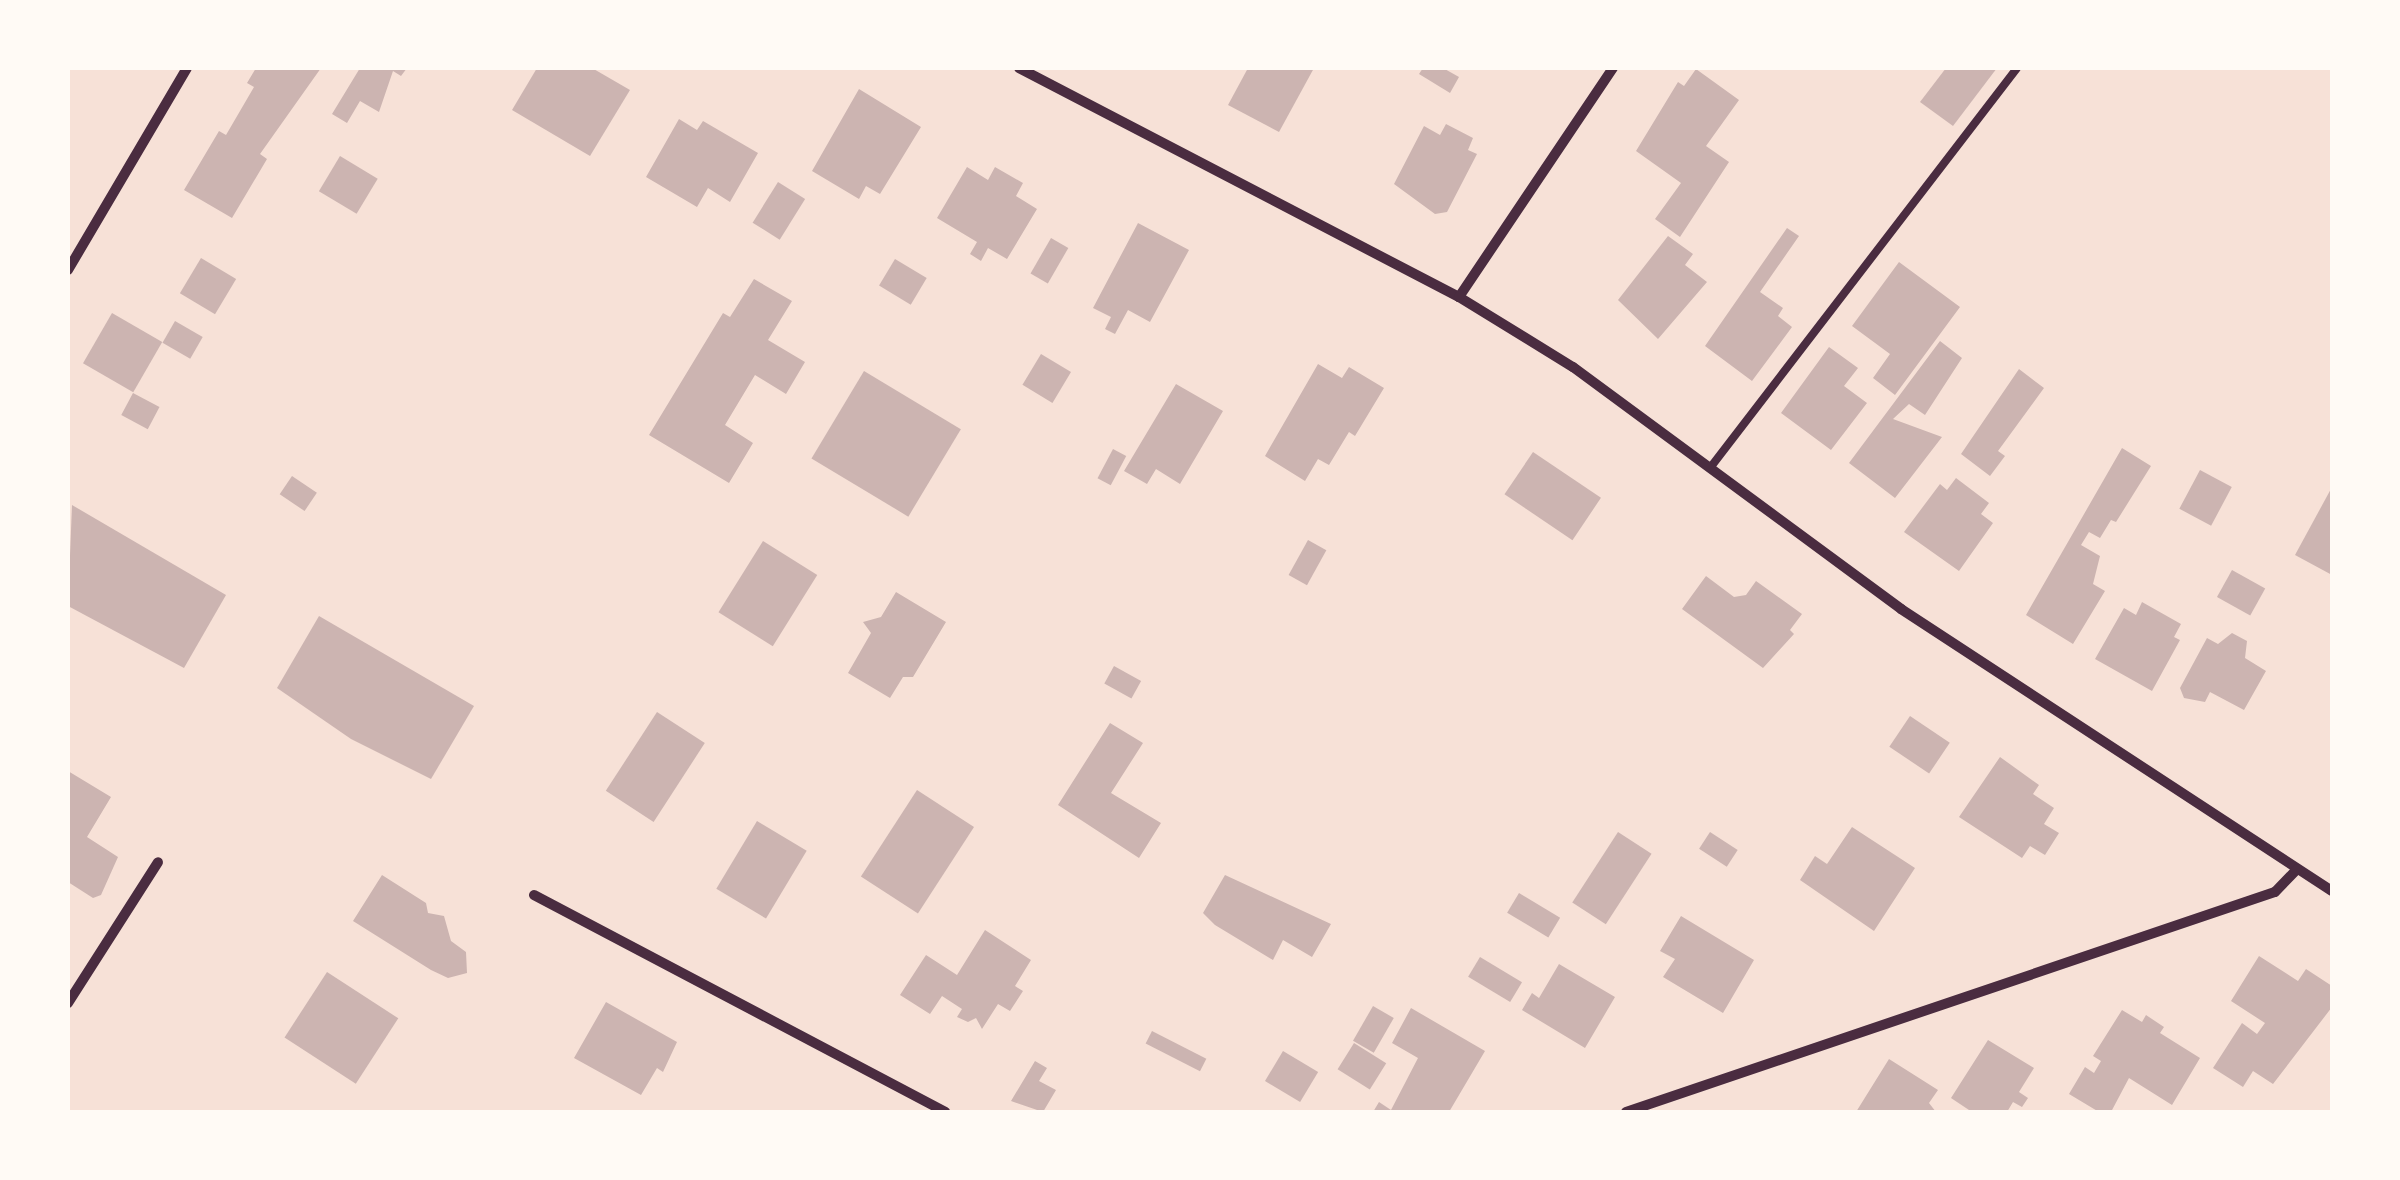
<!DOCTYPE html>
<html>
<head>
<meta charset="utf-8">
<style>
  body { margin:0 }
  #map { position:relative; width:2400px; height:1180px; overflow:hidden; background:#f7e1d7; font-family:"Source Sans 3",sans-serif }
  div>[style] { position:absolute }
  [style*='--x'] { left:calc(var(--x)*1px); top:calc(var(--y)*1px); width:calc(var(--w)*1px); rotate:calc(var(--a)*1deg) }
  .building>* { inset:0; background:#ccb4b1; transform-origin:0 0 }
  .service>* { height:8px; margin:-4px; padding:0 4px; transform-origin:4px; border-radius:4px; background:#4a2c40 }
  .minor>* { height:10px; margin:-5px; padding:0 5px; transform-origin:5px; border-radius:5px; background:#4a2c40 }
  span { translate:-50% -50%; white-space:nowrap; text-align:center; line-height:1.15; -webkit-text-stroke:10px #fffaf5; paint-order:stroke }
  .frame { position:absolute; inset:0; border:70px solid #fffaf5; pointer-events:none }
</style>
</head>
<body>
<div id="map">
  <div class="building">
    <div style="clip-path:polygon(256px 68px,321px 68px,260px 154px,267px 159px,232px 218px,184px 190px,219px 131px,226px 135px,254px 87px,247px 83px)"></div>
    <div style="clip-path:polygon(360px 68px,407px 68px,401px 76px,393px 71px,379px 112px,360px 101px,347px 123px,332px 114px)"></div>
    <div style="clip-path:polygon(537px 68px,592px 68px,630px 90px,590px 156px,512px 110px)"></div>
    <div style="clip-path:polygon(1248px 68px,1314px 68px,1279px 132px,1228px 105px)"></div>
    <div style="clip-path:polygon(1423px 68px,1443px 68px,1459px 77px,1450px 93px,1419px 74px)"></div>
    <div style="clip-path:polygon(1946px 68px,1997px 68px,1953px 126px,1920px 102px)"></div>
    <div style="clip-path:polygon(1696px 69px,1739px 100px,1706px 146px,1729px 162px,1680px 237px,1655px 219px,1681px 183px,1636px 151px,1678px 82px,1684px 86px)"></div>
    <div style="clip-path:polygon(859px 89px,921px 127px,880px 194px,866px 186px,859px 199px,812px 171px)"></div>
    <div style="clip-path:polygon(679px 119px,697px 130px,703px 121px,758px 153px,730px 202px,708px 188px,697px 207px,646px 177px)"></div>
    <div style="clip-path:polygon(1446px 124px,1473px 138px,1468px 150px,1477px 154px,1447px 212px,1435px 214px,1394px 184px,1424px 126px,1440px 135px)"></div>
    <div style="left:340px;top:156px;width:44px;height:41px;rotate:31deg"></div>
    <div style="clip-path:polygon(967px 167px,988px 180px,995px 167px,1023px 183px,1016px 196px,1037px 209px,1007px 259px,988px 248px,981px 261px,970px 254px,977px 242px,937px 218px)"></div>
    <div style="left:778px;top:182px;width:32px;height:48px;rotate:32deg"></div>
    <div style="clip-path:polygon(1138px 223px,1189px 250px,1150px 322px,1128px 310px,1115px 334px,1105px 329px,1111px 317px,1093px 308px)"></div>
    <div style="clip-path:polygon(1787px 228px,1799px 236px,1760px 292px,1783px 308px,1778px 316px,1792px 327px,1752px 381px,1705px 346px)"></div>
    <div style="clip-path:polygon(1668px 236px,1693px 254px,1685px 265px,1707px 282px,1658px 339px,1618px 300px)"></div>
    <div style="left:1051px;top:238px;width:20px;height:41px;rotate:30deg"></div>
    <div style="left:201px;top:258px;width:41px;height:41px;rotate:31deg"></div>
    <div style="left:895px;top:259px;width:37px;height:31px;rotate:31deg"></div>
    <div style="clip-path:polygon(1899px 262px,1960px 307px,1895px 395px,1873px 378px,1890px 354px,1852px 326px)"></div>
    <div style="clip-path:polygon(754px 279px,792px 301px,768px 340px,805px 362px,786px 394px,755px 375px,725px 425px,753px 443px,729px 483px,649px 435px,723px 313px,730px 317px)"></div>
    <div style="left:112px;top:313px;width:58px;height:58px;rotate:30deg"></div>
    <div style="left:175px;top:321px;width:32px;height:25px;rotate:30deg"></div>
    <div style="clip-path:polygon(1940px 341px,1962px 358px,1925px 415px,1909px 404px,1893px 419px,1942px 437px,1895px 498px,1849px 463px)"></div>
    <div style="clip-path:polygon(1829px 347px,1858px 368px,1844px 386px,1867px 403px,1831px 450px,1781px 413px)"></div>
    <div style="left:1041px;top:354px;width:35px;height:36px;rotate:31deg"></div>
    <div style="clip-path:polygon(1318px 364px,1342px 378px,1349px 367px,1384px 388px,1355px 436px,1349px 432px,1329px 465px,1318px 459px,1305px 481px,1265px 456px)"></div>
    <div style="clip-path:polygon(2019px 369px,2044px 388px,1998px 451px,2005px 456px,1990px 476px,1961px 454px)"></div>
    <div style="left:864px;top:371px;width:113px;height:102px;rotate:31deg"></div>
    <div style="clip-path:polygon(1176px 384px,1223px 411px,1180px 484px,1156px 469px,1147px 484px,1124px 471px)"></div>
    <div style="left:133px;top:393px;width:30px;height:25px;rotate:28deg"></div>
    <div style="clip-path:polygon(2122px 448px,2151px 466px,2116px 522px,2111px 520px,2100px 538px,2089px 532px,2081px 545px,2100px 556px,2093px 584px,2105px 591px,2073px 644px,2026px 615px)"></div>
    <div style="left:1113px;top:449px;width:15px;height:33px;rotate:28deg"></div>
    <div style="left:1533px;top:452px;width:82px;height:51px;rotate:34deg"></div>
    <div style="left:2200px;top:470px;width:36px;height:44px;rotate:28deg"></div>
    <div style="left:292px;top:476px;width:30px;height:22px;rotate:34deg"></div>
    <div style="clip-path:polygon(1956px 478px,1989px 503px,1981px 514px,1993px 523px,1959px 571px,1904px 532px,1940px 484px,1947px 490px)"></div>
    <div style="clip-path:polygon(2332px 487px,2332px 575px,2295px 555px)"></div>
    <div style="clip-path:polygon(72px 505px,226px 595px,184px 668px,68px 606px)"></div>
    <div style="left:1308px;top:540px;width:21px;height:40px;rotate:29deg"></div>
    <div style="left:763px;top:541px;width:64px;height:84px;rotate:32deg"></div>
    <div style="left:2232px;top:570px;width:38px;height:31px;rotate:29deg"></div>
    <div style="clip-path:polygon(1706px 576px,1734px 597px,1746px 595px,1756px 581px,1802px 614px,1790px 630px,1794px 634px,1763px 668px,1682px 609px)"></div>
    <div style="clip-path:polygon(896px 592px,946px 622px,913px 677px,903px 677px,890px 698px,848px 673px,871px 633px,863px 622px,881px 617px)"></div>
    <div style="clip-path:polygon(2142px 602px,2181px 624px,2174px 637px,2180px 640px,2152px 691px,2095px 659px,2124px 608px,2136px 615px)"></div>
    <div style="clip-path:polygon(319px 616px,474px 706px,431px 779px,351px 739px,277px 688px)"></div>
    <div style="clip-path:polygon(2232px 633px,2247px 641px,2245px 658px,2266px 671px,2244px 710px,2210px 692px,2205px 702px,2184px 698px,2180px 688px,2207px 638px,2218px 644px)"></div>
    <div style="left:1114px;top:666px;width:31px;height:20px;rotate:29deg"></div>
    <div style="left:657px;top:712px;width:57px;height:94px;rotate:33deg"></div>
    <div style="left:1910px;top:716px;width:48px;height:37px;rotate:34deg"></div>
    <div style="clip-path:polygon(1110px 723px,1143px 743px,1111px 793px,1161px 823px,1139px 858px,1058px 805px)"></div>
    <div style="clip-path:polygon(2000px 757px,2039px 785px,2033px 794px,2054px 808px,2044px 824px,2059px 833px,2045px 855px,2030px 846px,2022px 858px,1959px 817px)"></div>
    <div style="clip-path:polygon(68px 771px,111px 797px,87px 837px,118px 857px,101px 895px,93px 898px,68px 882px)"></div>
    <div style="left:917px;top:790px;width:68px;height:103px;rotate:33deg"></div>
    <div style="left:757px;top:821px;width:58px;height:79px;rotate:31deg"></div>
    <div style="clip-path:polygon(1852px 827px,1915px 868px,1874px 931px,1800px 880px,1815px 856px,1827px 864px)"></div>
    <div style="left:1618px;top:832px;width:40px;height:84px;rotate:33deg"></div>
    <div style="left:1710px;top:832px;width:33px;height:20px;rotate:33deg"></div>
    <div style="clip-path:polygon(382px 875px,426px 903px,428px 913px,444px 916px,451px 941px,466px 952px,467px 973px,448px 978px,431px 970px,353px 921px)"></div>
    <div style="clip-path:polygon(1225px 875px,1331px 924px,1312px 957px,1283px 940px,1273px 960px,1215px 925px,1203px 913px)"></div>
    <div style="left:1519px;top:893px;width:48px;height:23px;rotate:31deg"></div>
    <div style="clip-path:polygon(1681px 916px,1754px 960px,1723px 1013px,1663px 977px,1675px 959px,1660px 951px)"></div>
    <div style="clip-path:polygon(985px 930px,1031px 960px,1015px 986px,1023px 991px,1010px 1011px,998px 1004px,982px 1029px,976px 1018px,968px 1022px,957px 1017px,962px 1009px,942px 996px,930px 1014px,900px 995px,926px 955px,957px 975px)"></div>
    <div style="clip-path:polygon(2259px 956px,2298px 981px,2306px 969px,2332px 986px,2332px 1007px,2273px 1084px,2253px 1071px,2243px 1087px,2213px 1068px,2242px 1023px,2257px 1034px,2265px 1023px,2231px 1001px)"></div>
    <div style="left:1480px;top:957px;width:49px;height:23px;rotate:31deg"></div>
    <div style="clip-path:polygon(1559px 964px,1615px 997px,1585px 1048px,1522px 1010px,1532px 993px,1539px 998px)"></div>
    <div style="left:327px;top:972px;width:85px;height:78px;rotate:33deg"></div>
    <div style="clip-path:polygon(606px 1002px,677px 1042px,663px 1072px,657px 1068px,641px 1095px,574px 1058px)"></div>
    <div style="left:1373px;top:1006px;width:24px;height:40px;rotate:30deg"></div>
    <div style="clip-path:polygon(1411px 1008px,1485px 1051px,1449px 1112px,1373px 1112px,1379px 1102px,1391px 1110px,1418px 1058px,1392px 1043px)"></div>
    <div style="clip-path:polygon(2122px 1010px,2142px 1022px,2146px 1015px,2164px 1027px,2160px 1033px,2200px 1058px,2172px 1105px,2129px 1078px,2111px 1112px,2099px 1112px,2069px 1094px,2085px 1067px,2094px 1073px,2101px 1061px,2093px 1056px)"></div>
    <div style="left:1152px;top:1031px;width:61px;height:14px;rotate:27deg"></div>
    <div style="clip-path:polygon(1988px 1040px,2034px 1068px,2019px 1092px,2028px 1098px,2022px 1107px,2013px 1102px,2007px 1112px,1972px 1112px,1951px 1098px)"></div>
    <div style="left:1354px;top:1043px;width:38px;height:31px;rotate:32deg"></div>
    <div style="left:1283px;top:1051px;width:41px;height:35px;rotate:31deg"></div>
    <div style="clip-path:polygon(1889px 1059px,1938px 1090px,1929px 1103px,1936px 1112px,1856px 1112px)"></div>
    <div style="clip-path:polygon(1035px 1061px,1047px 1068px,1039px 1081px,1056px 1090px,1043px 1112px,1011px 1101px)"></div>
  </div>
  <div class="service">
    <div style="--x:1710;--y:468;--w:504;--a:-52.49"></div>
  </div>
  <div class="minor">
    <div style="--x:1019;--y:68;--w:496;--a:27.5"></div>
    <div style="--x:1459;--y:297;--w:134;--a:31.6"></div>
    <div style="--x:1573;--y:367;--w:408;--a:36.4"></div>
    <div style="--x:1901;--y:609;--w:515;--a:33.2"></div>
    <div style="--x:68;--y:270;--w:234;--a:-59.5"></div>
    <div style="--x:1459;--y:297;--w:276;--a:-56.1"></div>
    <div style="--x:534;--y:895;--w:465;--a:27.8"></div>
    <div style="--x:68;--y:1003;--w:167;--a:-57.4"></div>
    <div style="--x:1626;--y:1112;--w:685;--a:-18.73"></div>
    <div style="--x:2275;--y:892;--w:32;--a:-46"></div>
  </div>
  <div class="frame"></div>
</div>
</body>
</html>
